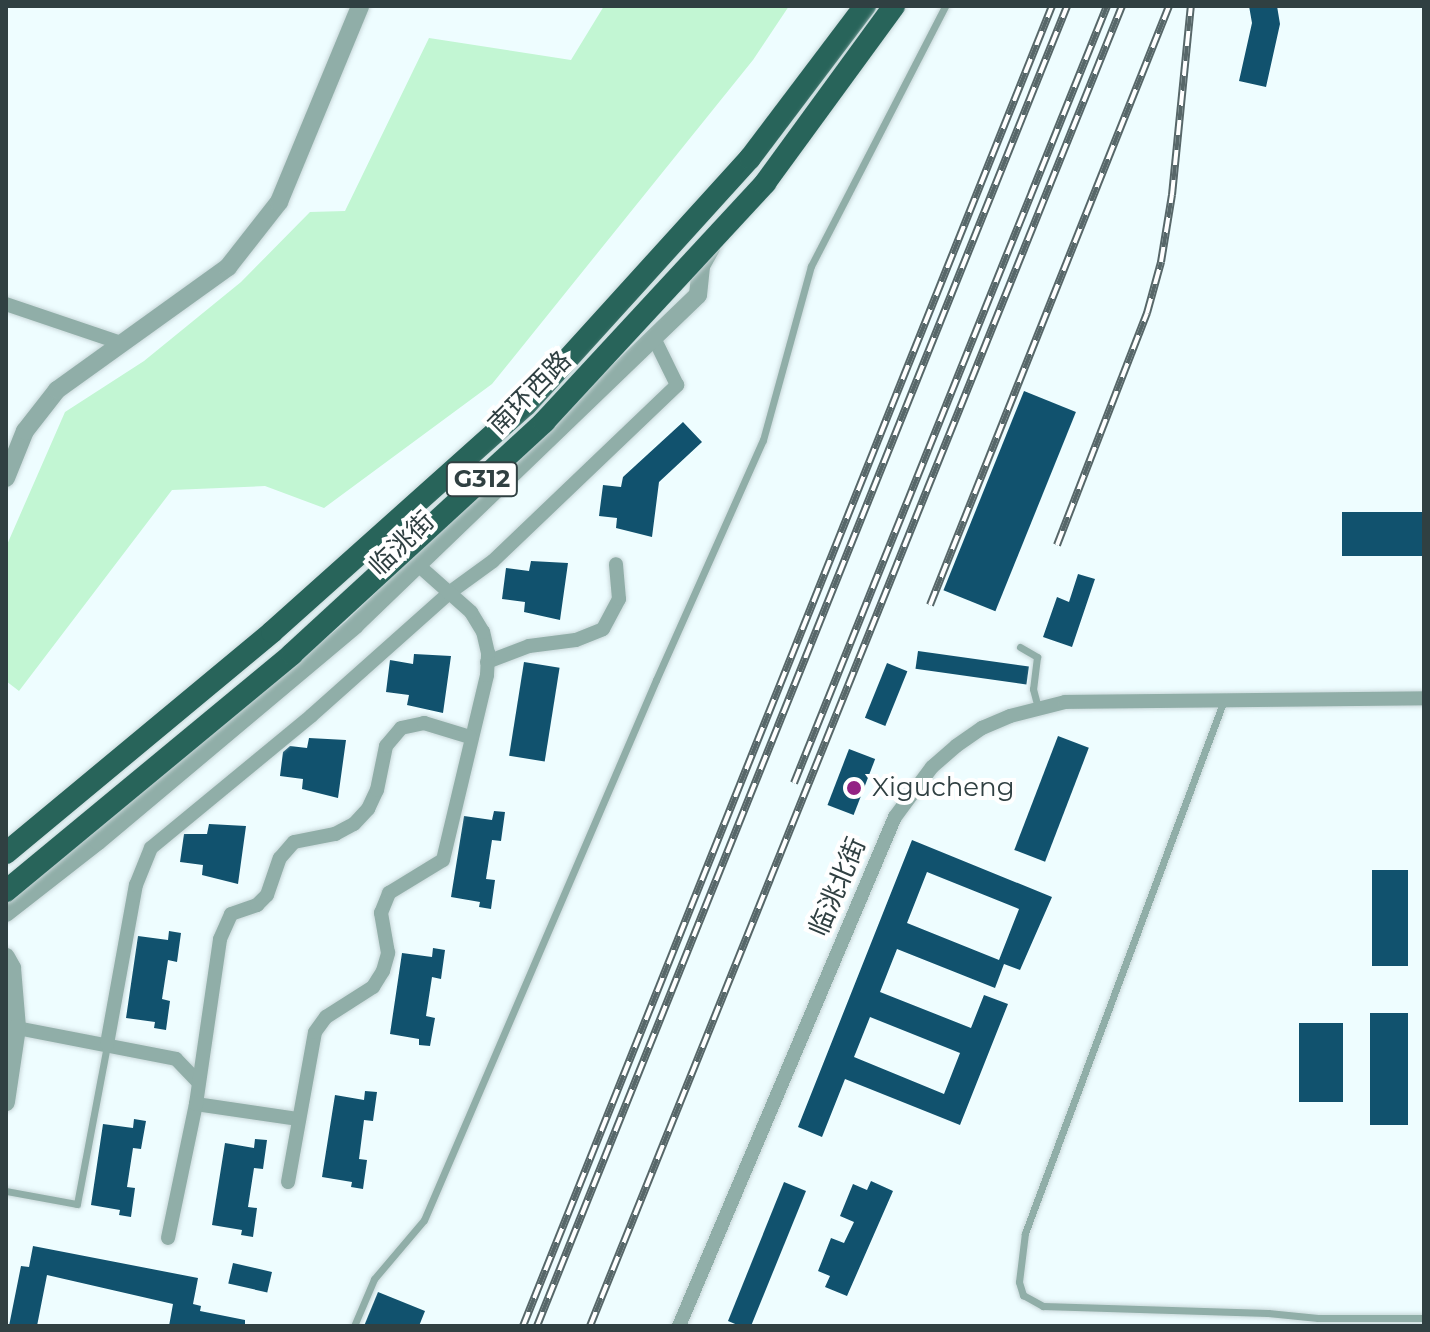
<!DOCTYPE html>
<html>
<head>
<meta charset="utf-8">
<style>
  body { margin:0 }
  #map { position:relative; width:1430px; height:1332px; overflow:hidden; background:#eefdff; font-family:Montserrat,"Noto Sans SC",sans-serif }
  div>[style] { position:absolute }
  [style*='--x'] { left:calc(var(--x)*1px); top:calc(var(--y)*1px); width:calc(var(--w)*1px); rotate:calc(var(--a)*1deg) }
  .green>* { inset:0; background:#c2f6d3 }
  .building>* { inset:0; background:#11526e; transform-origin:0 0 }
  .roads { filter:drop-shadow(0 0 2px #c8d7d9) drop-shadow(0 0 2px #c8d7d9) }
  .service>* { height:7px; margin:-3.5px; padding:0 3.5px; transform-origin:3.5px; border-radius:3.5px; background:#90aea8 }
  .minor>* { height:14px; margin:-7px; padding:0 7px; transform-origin:7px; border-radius:7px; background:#90aea8 }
  .tertiary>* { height:18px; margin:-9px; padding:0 9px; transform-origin:9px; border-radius:9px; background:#90aea8 }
  .trunk>* { height:22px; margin:-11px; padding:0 11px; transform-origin:11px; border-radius:11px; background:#28645a }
  .rail>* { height:8px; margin-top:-4px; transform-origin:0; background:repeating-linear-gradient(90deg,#fff 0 15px,#576769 0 30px); box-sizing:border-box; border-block:2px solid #576769 }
  .bridges { filter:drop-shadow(0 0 2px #c8d7d9) drop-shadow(0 0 2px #c8d7d9) }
  .trunk-bridge>* { height:22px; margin:-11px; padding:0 11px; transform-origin:11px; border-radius:11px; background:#28645a }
  .dots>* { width:22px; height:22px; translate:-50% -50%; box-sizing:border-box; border:4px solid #fff; border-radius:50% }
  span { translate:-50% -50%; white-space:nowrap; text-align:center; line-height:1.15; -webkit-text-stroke:8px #fff; paint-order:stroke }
  .shield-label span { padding:2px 6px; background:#fff; border:2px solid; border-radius:6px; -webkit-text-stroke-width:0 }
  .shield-label { font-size:24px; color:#304042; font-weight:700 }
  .street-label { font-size:26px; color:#304042 }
  .poi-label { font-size:26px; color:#304042 }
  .left { translate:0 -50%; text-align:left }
  .frame { position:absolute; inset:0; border:8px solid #304042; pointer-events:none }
</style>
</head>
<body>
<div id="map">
  <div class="green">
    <div style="clip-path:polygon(604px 6px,789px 6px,753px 60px,492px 384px,324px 508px,265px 486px,172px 490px,19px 691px,6px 681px,6px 547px,65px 412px,144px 361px,241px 282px,310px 212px,345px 211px,429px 38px,571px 60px)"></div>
  </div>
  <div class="building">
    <div style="clip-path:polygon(1249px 6px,1277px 6px,1280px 24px,1266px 87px,1239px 81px,1252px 23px)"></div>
    <div style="left:1024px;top:391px;width:56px;height:215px;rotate:22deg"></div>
    <div style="clip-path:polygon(683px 422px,702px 442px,659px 482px,652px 537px,616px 528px,617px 518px,599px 516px,603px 485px,621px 487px,623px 477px)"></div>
    <div style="left:1424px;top:512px;width:44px;height:82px;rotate:90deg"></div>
    <div style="clip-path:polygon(531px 561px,568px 563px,560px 620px,524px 612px,525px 602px,502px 599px,506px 568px,529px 571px)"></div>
    <div style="clip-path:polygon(1078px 574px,1095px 579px,1072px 647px,1043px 637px,1057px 597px,1069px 602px)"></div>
    <div style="left:918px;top:651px;width:112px;height:18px;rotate:8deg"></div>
    <div style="clip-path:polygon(414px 654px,451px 656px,443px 713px,407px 705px,409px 695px,386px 692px,390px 660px,413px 664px)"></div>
    <div style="left:524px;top:662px;width:36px;height:95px;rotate:9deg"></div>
    <div style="left:887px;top:663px;width:22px;height:59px;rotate:22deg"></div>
    <div style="left:1058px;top:736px;width:33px;height:122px;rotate:21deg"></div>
    <div style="clip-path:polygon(309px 738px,346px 740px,338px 798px,302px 789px,303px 779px,280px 776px,283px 752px,290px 746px,307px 748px)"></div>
    <div style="left:849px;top:749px;width:28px;height:60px;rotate:21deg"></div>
    <div style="clip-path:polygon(494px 811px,505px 812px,501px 841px,492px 840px,486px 879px,495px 880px,491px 909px,479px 907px,480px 902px,451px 897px,464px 816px,492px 820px)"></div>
    <div style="clip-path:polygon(209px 824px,246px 826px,238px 884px,202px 875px,203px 865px,180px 862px,184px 834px,207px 834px)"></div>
    <div style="clip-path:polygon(evenodd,912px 840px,1052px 897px,1020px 970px,1004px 964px,995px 988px,897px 949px,880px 992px,971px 1028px,984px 995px,1008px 1004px,960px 1125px,845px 1079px,822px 1137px,798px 1127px,912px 840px,927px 872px,1019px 909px,999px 960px,907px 923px,927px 872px,912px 840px,870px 1017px,960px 1053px,944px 1094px,854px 1057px,870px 1017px)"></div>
    <div style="left:1372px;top:870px;width:36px;height:96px"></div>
    <div style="clip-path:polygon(169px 931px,181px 933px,177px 962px,168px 960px,162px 999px,170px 1001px,166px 1030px,154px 1028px,155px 1022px,126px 1018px,138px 936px,168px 940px)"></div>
    <div style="clip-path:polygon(433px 948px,445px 950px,441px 979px,432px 977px,426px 1016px,435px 1018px,430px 1046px,419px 1045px,419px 1039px,390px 1034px,402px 953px,432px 957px)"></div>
    <div style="left:1370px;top:1013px;width:38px;height:112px"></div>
    <div style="left:1299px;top:1023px;width:44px;height:79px"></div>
    <div style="clip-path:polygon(365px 1091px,377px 1092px,373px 1121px,364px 1120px,359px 1159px,367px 1160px,363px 1189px,351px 1187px,352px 1182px,322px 1177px,335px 1095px,364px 1100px)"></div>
    <div style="clip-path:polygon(134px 1119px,146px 1121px,141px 1149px,133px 1148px,127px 1187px,135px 1188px,131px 1217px,119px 1215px,120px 1210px,91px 1205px,103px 1124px,133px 1128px)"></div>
    <div style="clip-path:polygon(255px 1139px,267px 1140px,263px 1169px,254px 1168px,248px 1207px,257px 1208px,253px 1237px,241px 1235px,242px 1230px,212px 1225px,225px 1143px,254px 1148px)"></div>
    <div style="clip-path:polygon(871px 1181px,893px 1191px,847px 1296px,825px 1287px,830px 1276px,818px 1271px,831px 1238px,844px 1243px,854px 1222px,840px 1216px,853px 1184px,867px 1190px)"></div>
    <div style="clip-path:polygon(784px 1182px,806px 1191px,751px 1326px,740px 1326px,728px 1321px)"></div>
    <div style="clip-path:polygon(33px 1246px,198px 1278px,193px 1304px,201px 1306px,200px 1311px,245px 1320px,245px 1326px,169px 1326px,173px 1304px,47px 1275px,37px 1326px,9px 1326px,21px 1266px,29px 1267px)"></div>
    <div style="left:233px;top:1263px;width:40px;height:21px;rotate:13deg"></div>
    <div style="clip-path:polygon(378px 1292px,425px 1311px,419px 1326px,364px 1326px)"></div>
  </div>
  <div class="roads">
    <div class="service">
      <div style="--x:1020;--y:647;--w:20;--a:30"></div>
      <div style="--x:1037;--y:657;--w:32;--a:97"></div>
      <div style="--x:1033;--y:689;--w:20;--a:75"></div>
      <div style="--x:1224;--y:700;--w:569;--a:110.47"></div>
      <div style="--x:1025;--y:1233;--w:49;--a:97"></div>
      <div style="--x:1019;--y:1282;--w:14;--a:73"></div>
      <div style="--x:1023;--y:1295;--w:23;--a:29"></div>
      <div style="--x:1043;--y:1306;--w:225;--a:1.8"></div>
      <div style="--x:1268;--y:1313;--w:50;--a:5.7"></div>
      <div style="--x:1318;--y:1318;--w:106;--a:0"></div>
      <div style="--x:6;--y:1191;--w:72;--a:10.4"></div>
      <div style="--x:77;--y:1204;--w:162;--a:-79.3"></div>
      <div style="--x:354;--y:1326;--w:51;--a:-66.9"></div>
      <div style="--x:374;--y:1279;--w:77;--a:-49.7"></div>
      <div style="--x:424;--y:1220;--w:588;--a:-66.75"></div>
      <div style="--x:656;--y:680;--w:263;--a:-66"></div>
      <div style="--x:763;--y:440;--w:180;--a:-74.6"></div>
      <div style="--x:811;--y:266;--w:292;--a:-62.7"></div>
    </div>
    <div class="minor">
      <div style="--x:6;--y:304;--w:121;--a:18.7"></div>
      <div style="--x:487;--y:662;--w:45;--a:-20.9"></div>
      <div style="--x:529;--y:646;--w:47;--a:-7.3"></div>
      <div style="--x:576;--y:640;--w:29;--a:-22"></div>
      <div style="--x:603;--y:629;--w:34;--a:-62"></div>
      <div style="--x:619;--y:599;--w:35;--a:-95"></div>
      <div style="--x:17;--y:1028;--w:162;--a:11"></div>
      <div style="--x:176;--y:1059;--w:30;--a:46"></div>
      <div style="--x:107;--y:1044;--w:162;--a:-79.7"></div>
      <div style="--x:136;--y:885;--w:40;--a:-68"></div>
      <div style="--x:151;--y:848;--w:207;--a:-39.5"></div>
      <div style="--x:311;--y:716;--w:185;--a:-41.7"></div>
      <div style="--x:449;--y:593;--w:54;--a:-36"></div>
      <div style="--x:493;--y:561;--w:255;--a:-43.7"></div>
      <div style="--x:677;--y:385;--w:52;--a:-116.1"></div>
      <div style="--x:196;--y:1104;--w:102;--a:8.4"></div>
      <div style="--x:288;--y:1182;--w:152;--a:-79.8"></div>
      <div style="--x:315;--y:1032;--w:19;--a:-54"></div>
      <div style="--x:326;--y:1017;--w:56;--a:-32.6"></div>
      <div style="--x:373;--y:987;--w:19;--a:-58"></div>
      <div style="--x:383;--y:971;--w:19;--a:-74"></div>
      <div style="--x:388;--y:953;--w:41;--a:-99.9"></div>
      <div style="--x:381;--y:913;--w:22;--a:-68"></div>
      <div style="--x:389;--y:893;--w:63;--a:-31.4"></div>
      <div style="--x:443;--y:860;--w:190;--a:-76.6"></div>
      <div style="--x:487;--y:675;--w:22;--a:-87"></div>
      <div style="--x:488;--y:653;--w:22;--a:-103"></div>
      <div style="--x:483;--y:632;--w:23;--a:-121"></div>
      <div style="--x:471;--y:612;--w:71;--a:-138.4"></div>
      <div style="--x:168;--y:1238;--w:137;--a:-78.2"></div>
      <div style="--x:196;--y:1104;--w:167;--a:-81.7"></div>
      <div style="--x:220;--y:939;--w:27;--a:-66"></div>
      <div style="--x:231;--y:914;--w:28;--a:-19"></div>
      <div style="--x:257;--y:905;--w:14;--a:-45"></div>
      <div style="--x:267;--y:895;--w:39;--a:-71"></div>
      <div style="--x:280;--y:858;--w:21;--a:-49"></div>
      <div style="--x:294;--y:842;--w:42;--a:-11"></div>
      <div style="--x:335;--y:834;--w:21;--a:-28"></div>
      <div style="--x:354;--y:824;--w:21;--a:-47"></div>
      <div style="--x:368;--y:809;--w:21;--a:-65"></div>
      <div style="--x:377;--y:790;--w:45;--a:-78.4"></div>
      <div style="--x:386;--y:746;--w:23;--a:-50"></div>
      <div style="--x:401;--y:728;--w:24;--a:-12"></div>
      <div style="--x:424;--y:723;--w:48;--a:16.9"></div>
      <div style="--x:679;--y:1326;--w:553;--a:-67.01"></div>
      <div style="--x:895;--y:817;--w:62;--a:-53.5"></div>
      <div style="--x:932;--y:767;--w:32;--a:-41"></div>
      <div style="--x:956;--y:746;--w:32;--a:-35"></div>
      <div style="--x:982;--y:728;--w:30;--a:-23"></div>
      <div style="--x:1010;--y:716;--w:57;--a:-14.3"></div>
      <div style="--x:1065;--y:702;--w:359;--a:-0.6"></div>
    </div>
    <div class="tertiary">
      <div style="--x:6;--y:478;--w:51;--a:-68"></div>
      <div style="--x:25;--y:431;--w:52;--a:-52"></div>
      <div style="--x:57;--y:390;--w:211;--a:-35.7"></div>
      <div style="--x:228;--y:267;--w:83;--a:-51.9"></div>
      <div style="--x:279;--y:202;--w:212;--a:-67.5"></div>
      <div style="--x:6;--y:913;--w:117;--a:-38"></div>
      <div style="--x:98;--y:841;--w:336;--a:-40"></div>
      <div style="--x:355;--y:625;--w:476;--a:-43.9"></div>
      <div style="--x:698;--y:295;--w:29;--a:-84"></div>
      <div style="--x:701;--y:266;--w:21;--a:-61"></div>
      <div style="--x:6;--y:957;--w:13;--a:61"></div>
      <div style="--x:12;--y:968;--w:60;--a:85.2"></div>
      <div style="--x:17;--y:1028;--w:75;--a:98.5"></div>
    </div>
    <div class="trunk">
      <div style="--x:6;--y:853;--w:346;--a:-39.7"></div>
      <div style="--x:272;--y:632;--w:341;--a:-41.8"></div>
      <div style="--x:526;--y:405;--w:333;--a:-47.8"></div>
      <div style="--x:750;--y:158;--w:191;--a:-52.9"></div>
    </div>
  </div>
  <div class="rail">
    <div style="--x:1057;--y:545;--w:249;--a:-68.8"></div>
    <div style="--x:1147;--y:313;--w:53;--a:-74.6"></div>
    <div style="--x:1161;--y:262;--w:68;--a:-80.7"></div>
    <div style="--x:1172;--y:195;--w:190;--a:-84.3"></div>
    <div style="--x:930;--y:605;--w:645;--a:-68.25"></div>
    <div style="--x:794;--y:783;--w:838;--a:-68.06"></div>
    <div style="--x:523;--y:1326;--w:1422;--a:-68.16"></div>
    <div style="--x:537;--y:1326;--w:1422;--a:-68.12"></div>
    <div style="--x:590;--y:1326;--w:1423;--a:-68.05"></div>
  </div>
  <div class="bridges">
    <div class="trunk-bridge">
      <div style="--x:6;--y:891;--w:371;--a:-39.6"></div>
      <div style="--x:292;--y:654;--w:343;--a:-42.6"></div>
      <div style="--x:544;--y:422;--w:326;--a:-47.2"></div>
      <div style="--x:765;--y:183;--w:219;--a:-53.9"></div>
    </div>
  </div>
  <div class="dots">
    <div style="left:854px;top:788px;background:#932384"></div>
  </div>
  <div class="shield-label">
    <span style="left:482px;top:479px">G312</span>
  </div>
  <div class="street-label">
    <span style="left:530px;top:393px;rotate:-45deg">南环西路</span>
    <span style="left:402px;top:544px;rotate:-44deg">临洮街</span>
    <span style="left:838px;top:887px;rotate:-67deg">临洮北街</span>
  </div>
  <div class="poi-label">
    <span class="left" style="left:872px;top:788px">Xigucheng</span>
  </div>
  <div class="frame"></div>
</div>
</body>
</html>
